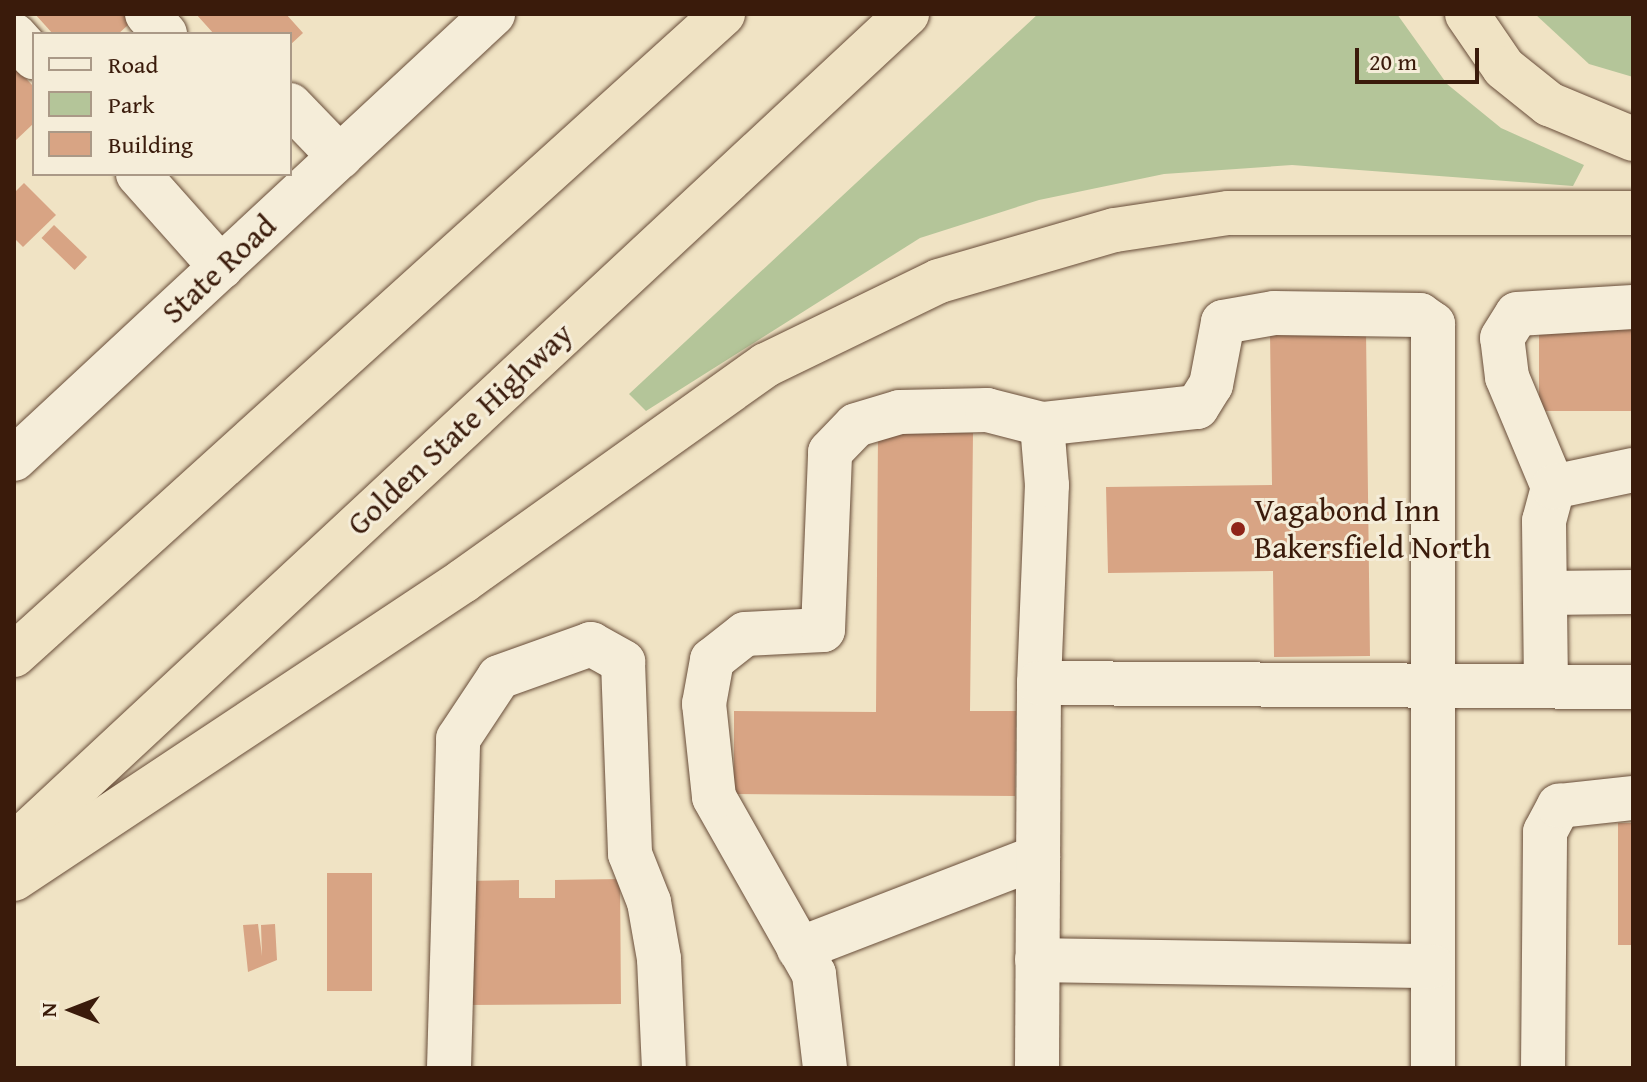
<!DOCTYPE html>
<html>
<head>
<meta charset="utf-8">
<style>
  body { margin:0 }
  #map { position:relative; width:1647px; height:1082px; overflow:hidden; background:#f0e3c4; font-family:"Gentium Book Plus",serif }
  div>[style] { position:absolute }
  [style*='--x'] { left:calc(var(--x)*1px); top:calc(var(--y)*1px); width:calc(var(--w)*1px); rotate:calc(var(--a)*1deg) }
  .green>* { inset:0; background:#b4c599 }
  .building>* { inset:0; background:#d8a484; transform-origin:0 0 }
  .roads { filter:drop-shadow(0 0 2px #684d39) drop-shadow(0 0 2px #684d39) }
  .minor>* { height:44px; margin:-22px; padding:0 22px; transform-origin:22px; border-radius:22px; background:#f5edd9 }
  .highway>* { height:44px; margin:-22px; padding:0 22px; transform-origin:22px; border-radius:22px; background:#f0e3c4 }
  .dots>* { width:22px; height:22px; translate:-50% -50%; box-sizing:border-box; border:4px solid #f5edd9; border-radius:50% }
  span { translate:-50% -50%; white-space:nowrap; text-align:center; line-height:1.15; -webkit-text-stroke:6px #f5edd9; paint-order:stroke }
  .street-label { font-size:32px; color:#3a1b0b }
  .poi-label { font-size:32px; color:#3a1b0b }
  .left { translate:0 -50%; text-align:left }
  .frame { position:absolute; inset:0; border:16px solid #3a1b0b; pointer-events:none }
  .legend { position:absolute; left:32px; top:32px; width:260px; height:144px; box-sizing:border-box; background:#f5edd9; border:2px solid #aa9987; margin:0; padding:10px 14px; list-style:none; font-size:24px; color:#3a1b0b }
  .legend li { display:flex; align-items:center; gap:16px; height:40px }
  .legend b { width:40px; border:2px solid #aa9987 }
  .north { position:absolute; left:32px; top:970px; width:80px; height:80px; -webkit-text-stroke:6px #f5edd9; paint-order:stroke; rotate:270deg; font-size:22px; font-weight:700; line-height:32px; text-align:center; color:#3a1b0b }
  .north::after { content:''; display:block; margin:auto; width:28px; height:36px; background:#3a1b0b; clip-path:polygon(50% 0,100% 100%,50% 72%,0 100%) }
  .scale { position:absolute; left:1355px; top:48px; width:124px; height:36px; box-sizing:border-box; border:4px solid #3a1b0b; border-top:0; padding-left:10px; font-size:24px; line-height:28px; white-space:nowrap; color:#3a1b0b; -webkit-text-stroke:6px #f5edd9; paint-order:stroke }
</style>
</head>
<body>
<div id="map">
  <div class="green">
    <div style="clip-path:polygon(1038px 14px,1397px 14px,1447px 84px,1501px 128px,1584px 165px,1573px 186px,1292px 165px,1164px 174px,1039px 200px,920px 238px,646px 411px,629px 394px)"></div>
    <div style="clip-path:polygon(1535px 14px,1633px 14px,1633px 77px,1589px 64px)"></div>
  </div>
  <div class="building">
    <div style="clip-path:polygon(35px 14px,135px 14px,137px 17px,118px 34px,53px 34px)"></div>
    <div style="clip-path:polygon(196px 14px,286px 14px,303px 33px,290px 45px,290px 34px,214px 34px)"></div>
    <div style="clip-path:polygon(14px 66px,34px 87px,34px 123px,14px 142px)"></div>
    <div style="clip-path:polygon(24px 183px,56px 215px,23px 247px,14px 238px,14px 193px)"></div>
    <div style="left:54px;top:225px;width:46px;height:18px;rotate:44deg"></div>
    <div style="left:1633px;top:316px;width:95px;height:94px;rotate:90deg"></div>
    <div style="clip-path:polygon(1366px 331px,1370px 656px,1274px 657px,1273px 571px,1108px 573px,1106px 487px,1272px 485px,1270px 332px)"></div>
    <div style="clip-path:polygon(878px 433px,973px 433px,970px 711px,1016px 711px,1015px 796px,734px 794px,734px 711px,876px 712px)"></div>
    <div style="left:1618px;top:823px;width:15px;height:122px"></div>
    <div style="left:372px;top:873px;width:118px;height:45px;rotate:90deg"></div>
    <div style="clip-path:polygon(620px 879px,621px 1004px,465px 1005px,463px 881px,519px 880px,519px 898px,555px 898px,555px 880px)"></div>
    <div style="clip-path:polygon(258px 924px,262px 956px,261px 925px,275px 924px,277px 960px,248px 972px,243px 925px)"></div>
  </div>
  <div class="roads">
    <div class="minor">
      <div style="--x:147;--y:14;--w:27;--a:48"></div>
      <div style="--x:14;--y:35;--w:30;--a:48"></div>
      <div style="--x:290;--y:105;--w:72;--a:46.1"></div>
      <div style="--x:138;--y:174;--w:125;--a:48.3"></div>
      <div style="--x:14;--y:459;--w:654;--a:-42.89"></div>
      <div style="--x:1553;--y:487;--w:119;--a:-112.7"></div>
      <div style="--x:1507;--y:377;--w:39;--a:-97"></div>
      <div style="--x:1502;--y:338;--w:28;--a:-58"></div>
      <div style="--x:1517;--y:314;--w:116;--a:-3.5"></div>
      <div style="--x:1545;--y:593;--w:88;--a:-0.7"></div>
      <div style="--x:1039;--y:683;--w:198;--a:-87.7"></div>
      <div style="--x:1047;--y:485;--w:61;--a:-94.7"></div>
      <div style="--x:1042;--y:424;--w:156;--a:-6.3"></div>
      <div style="--x:1197;--y:407;--w:26;--a:-58"></div>
      <div style="--x:1211;--y:385;--w:64;--a:-79.2"></div>
      <div style="--x:1223;--y:322;--w:52;--a:-10"></div>
      <div style="--x:1274;--y:313;--w:146;--a:0.8"></div>
      <div style="--x:1420;--y:315;--w:16;--a:35"></div>
      <div style="--x:1433;--y:324;--w:744;--a:90"></div>
      <div style="--x:1546;--y:686;--w:165;--a:-90.7"></div>
      <div style="--x:1544;--y:521;--w:35;--a:-75"></div>
      <div style="--x:1553;--y:487;--w:82;--a:-12"></div>
      <div style="--x:799;--y:949;--w:256;--a:-21.1"></div>
      <div style="--x:1037;--y:960;--w:395;--a:0.9"></div>
      <div style="--x:449;--y:1068;--w:329;--a:-88.4"></div>
      <div style="--x:458;--y:739;--w:74;--a:-56.5"></div>
      <div style="--x:499;--y:677;--w:98;--a:-19.7"></div>
      <div style="--x:591;--y:644;--w:37;--a:29"></div>
      <div style="--x:623;--y:662;--w:192;--a:87.9"></div>
      <div style="--x:630;--y:854;--w:52;--a:68.4"></div>
      <div style="--x:649;--y:902;--w:58;--a:80"></div>
      <div style="--x:659;--y:959;--w:109;--a:87.4"></div>
      <div style="--x:825;--y:1068;--w:95;--a:-96.7"></div>
      <div style="--x:814;--y:974;--w:203;--a:-119.5"></div>
      <div style="--x:714;--y:797;--w:94;--a:-96.1"></div>
      <div style="--x:704;--y:704;--w:45;--a:-79.7"></div>
      <div style="--x:712;--y:660;--w:42;--a:-38.2"></div>
      <div style="--x:745;--y:634;--w:78;--a:-2.9"></div>
      <div style="--x:823;--y:630;--w:178;--a:-87.7"></div>
      <div style="--x:830;--y:452;--w:37;--a:-46"></div>
      <div style="--x:856;--y:425;--w:46;--a:-16.5"></div>
      <div style="--x:900;--y:412;--w:87;--a:-1.3"></div>
      <div style="--x:987;--y:410;--w:57;--a:14.3"></div>
      <div style="--x:1037;--y:1068;--w:385;--a:-89.7"></div>
      <div style="--x:1039;--y:683;--w:594;--a:0.39"></div>
      <div style="--x:1543;--y:1068;--w:236;--a:-89.5"></div>
      <div style="--x:1545;--y:832;--w:30;--a:-62"></div>
      <div style="--x:1559;--y:806;--w:74;--a:-6.2"></div>
    </div>
    <div class="highway">
      <div style="--x:1467;--y:14;--w:65;--a:55.6"></div>
      <div style="--x:1504;--y:68;--w:58;--a:38.7"></div>
      <div style="--x:1549;--y:104;--w:91;--a:22.6"></div>
      <div style="--x:14;--y:655;--w:956;--a:-42.12"></div>
      <div style="--x:14;--y:845;--w:1220;--a:-42.94"></div>
      <div style="--x:14;--y:879;--w:539;--a:-33.57"></div>
      <div style="--x:463;--y:581;--w:372;--a:-35.5"></div>
      <div style="--x:766;--y:365;--w:192;--a:-25.9"></div>
      <div style="--x:939;--y:281;--w:183;--a:-16.2"></div>
      <div style="--x:1115;--y:230;--w:114;--a:-8.6"></div>
      <div style="--x:1228;--y:213;--w:405;--a:0"></div>
    </div>
  </div>
  <div class="dots">
    <div style="left:1238px;top:529px;background:#8f2418"></div>
  </div>
  <div class="street-label">
    <span style="left:219px;top:269px;rotate:-43deg">State Road</span>
    <span style="left:460px;top:429px;rotate:-43deg">Golden State Highway</span>
  </div>
  <div class="poi-label">
    <span class="left" style="left:1254px;top:529px">Vagabond Inn<br>Bakersfield North</span>
  </div>
  <div class="frame"></div>
  <ul class="legend">
  <li><b style="height:10px;background:#f5edd9"></b>Road</li>
  <li><b style="height:22px;background:#b4c599"></b>Park</li>
  <li><b style="height:22px;background:#d8a484"></b>Building</li>
  </ul>
  <div class="north">N</div>
  <div class="scale">20 m</div>
</div>
</body>
</html>
